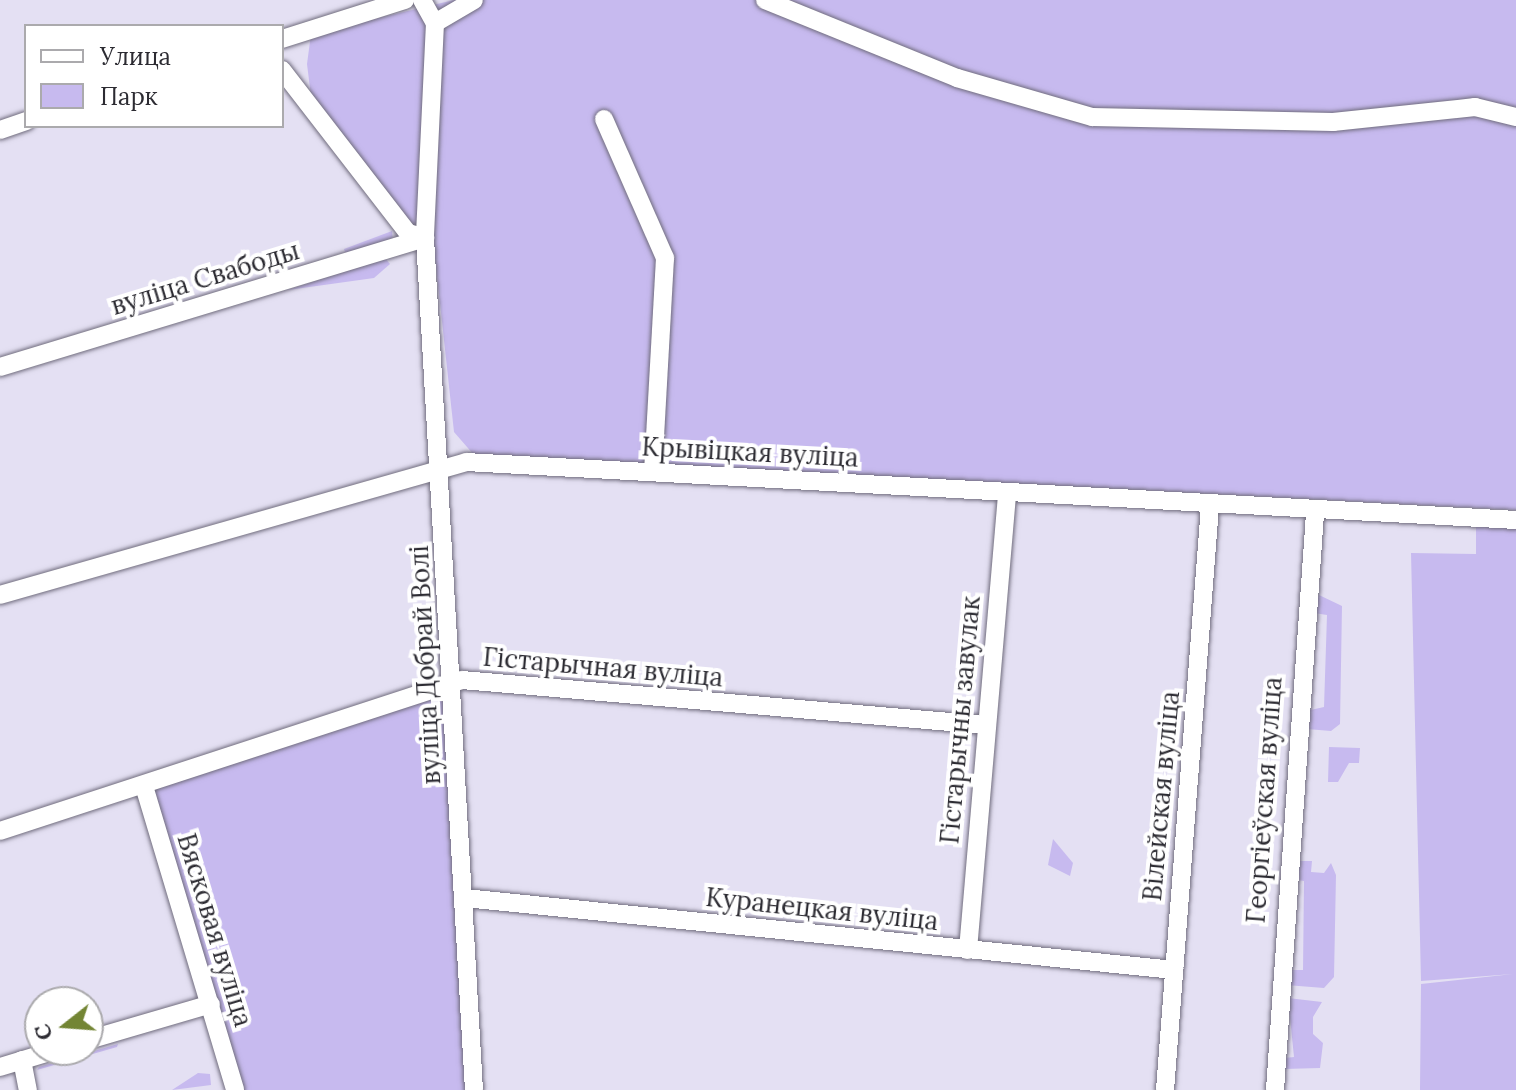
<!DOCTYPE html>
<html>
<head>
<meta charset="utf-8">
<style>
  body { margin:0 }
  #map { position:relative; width:1516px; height:1090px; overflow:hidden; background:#e4e0f3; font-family:Lora,serif }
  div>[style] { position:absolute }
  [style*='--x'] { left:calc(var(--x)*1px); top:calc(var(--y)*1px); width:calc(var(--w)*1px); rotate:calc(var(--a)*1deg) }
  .green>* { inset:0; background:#c7baef }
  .roads { filter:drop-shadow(0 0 2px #706c7d) drop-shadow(0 0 2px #706c7d) }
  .minor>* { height:18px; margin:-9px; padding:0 9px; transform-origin:9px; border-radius:9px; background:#fff }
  span { translate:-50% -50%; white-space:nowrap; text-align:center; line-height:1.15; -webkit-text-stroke:8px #fff; paint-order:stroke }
  .street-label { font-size:26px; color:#2c2b32 }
  .legend { position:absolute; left:24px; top:24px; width:260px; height:104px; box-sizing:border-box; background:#fff; border:2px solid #abaaad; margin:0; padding:10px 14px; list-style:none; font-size:24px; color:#2c2b32 }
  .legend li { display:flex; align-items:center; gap:16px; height:40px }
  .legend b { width:40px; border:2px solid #abaaad }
  .north { position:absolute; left:24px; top:986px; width:80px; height:80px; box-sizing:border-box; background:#fff; border:2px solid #abaaad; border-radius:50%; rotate:253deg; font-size:22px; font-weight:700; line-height:32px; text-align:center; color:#2c2b32 }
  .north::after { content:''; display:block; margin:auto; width:28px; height:36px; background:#738534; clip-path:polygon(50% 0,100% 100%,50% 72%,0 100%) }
</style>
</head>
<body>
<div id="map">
  <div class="green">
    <div style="clip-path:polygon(454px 0,1516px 0,1516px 510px,474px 455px,454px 432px,434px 248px,408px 233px,311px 96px,307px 64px,311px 34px)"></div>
    <div style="clip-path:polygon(392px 231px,393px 240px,346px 255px,344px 249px)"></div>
    <div style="clip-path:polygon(385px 258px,390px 264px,374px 278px,288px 290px)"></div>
    <div style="clip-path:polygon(1476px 526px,1516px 527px,1516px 1090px,1420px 1090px,1421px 984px,1513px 974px,1421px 981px,1411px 553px,1476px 554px)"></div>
    <div style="clip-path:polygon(1319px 595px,1342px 606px,1340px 724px,1331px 731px,1307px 729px,1306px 711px,1324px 707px,1327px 615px,1314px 613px)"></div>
    <div style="clip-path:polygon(450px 686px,474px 1090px,235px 1090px,144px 786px)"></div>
    <div style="clip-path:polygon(1329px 747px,1360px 748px,1359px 763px,1349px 763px,1338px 782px,1328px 782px)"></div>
    <div style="clip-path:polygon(1053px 839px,1073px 863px,1070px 876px,1048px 865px)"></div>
    <div style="clip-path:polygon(1298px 861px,1312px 861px,1311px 872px,1324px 873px,1331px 863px,1336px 875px,1334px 977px,1324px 988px,1286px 985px,1292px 970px,1303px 970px,1304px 881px,1292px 879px)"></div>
    <div style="clip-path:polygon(1288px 998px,1322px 1002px,1313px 1017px,1313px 1034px,1323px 1043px,1320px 1068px,1284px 1069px,1284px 1058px,1294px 1057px)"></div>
    <div style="clip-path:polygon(118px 1044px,117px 1047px,37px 1070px,39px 1067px)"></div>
    <div style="clip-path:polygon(198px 1073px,210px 1074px,211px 1085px,172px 1090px)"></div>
  </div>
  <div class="roads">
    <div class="minor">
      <div style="--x:422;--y:0;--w:26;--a:61"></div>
      <div style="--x:765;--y:0;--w:207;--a:22.1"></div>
      <div style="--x:957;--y:78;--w:141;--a:16.1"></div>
      <div style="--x:1092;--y:117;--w:241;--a:1.2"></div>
      <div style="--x:1333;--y:122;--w:143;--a:-6"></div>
      <div style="--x:1475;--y:107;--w:42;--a:13.7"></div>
      <div style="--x:435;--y:23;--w:215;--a:92.7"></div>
      <div style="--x:425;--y:238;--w:853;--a:86.71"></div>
      <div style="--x:435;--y:23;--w:45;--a:-30.5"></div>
      <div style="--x:282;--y:39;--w:129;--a:-17.6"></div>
      <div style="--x:282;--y:70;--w:206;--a:52.3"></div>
      <div style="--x:408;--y:233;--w:18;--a:16"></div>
      <div style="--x:604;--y:119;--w:152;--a:66.3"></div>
      <div style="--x:665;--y:258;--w:213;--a:93.2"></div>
      <div style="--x:0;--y:130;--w:28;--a:-19"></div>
      <div style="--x:0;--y:367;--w:444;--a:-16.9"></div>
      <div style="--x:0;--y:595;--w:485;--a:-15.9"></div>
      <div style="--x:466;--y:462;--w:1052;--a:3.16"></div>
      <div style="--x:144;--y:786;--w:317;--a:73.3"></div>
      <div style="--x:0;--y:831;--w:486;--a:-18.1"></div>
      <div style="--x:462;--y:680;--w:525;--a:4.92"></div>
      <div style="--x:465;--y:898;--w:713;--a:5.8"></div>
      <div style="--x:968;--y:950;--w:458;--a:-85.1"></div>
      <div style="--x:88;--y:1040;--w:128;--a:-16.3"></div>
      <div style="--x:22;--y:1060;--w:31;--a:79"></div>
      <div style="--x:0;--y:1067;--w:59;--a:-16.9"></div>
      <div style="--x:1165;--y:1090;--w:586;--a:-85.59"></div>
      <div style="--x:1275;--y:1090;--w:577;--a:-86.03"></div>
    </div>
  </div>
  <div class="street-label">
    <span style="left:205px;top:278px;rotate:-17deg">вуліца Свабоды</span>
    <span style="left:750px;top:452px;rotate:3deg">Крывіцкая вуліца</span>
    <span style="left:425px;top:665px;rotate:-93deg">вуліца Добрай Волі</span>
    <span style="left:603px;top:667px;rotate:5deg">Гістарычная вуліца</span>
    <span style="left:960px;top:720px;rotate:-85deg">Гістарычны завулак</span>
    <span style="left:1161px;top:796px;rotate:-85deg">Вілейская вуліца</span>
    <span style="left:1264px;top:800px;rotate:-86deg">Георгіеўская вуліца</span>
    <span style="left:822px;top:909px;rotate:6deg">Куранецкая вуліца</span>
    <span style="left:215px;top:930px;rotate:73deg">Вясковая вуліца</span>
  </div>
  <ul class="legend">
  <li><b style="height:10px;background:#fff"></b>Улица</li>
  <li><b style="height:22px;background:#c7baef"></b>Парк</li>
  </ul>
  <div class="north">С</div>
</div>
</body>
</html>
